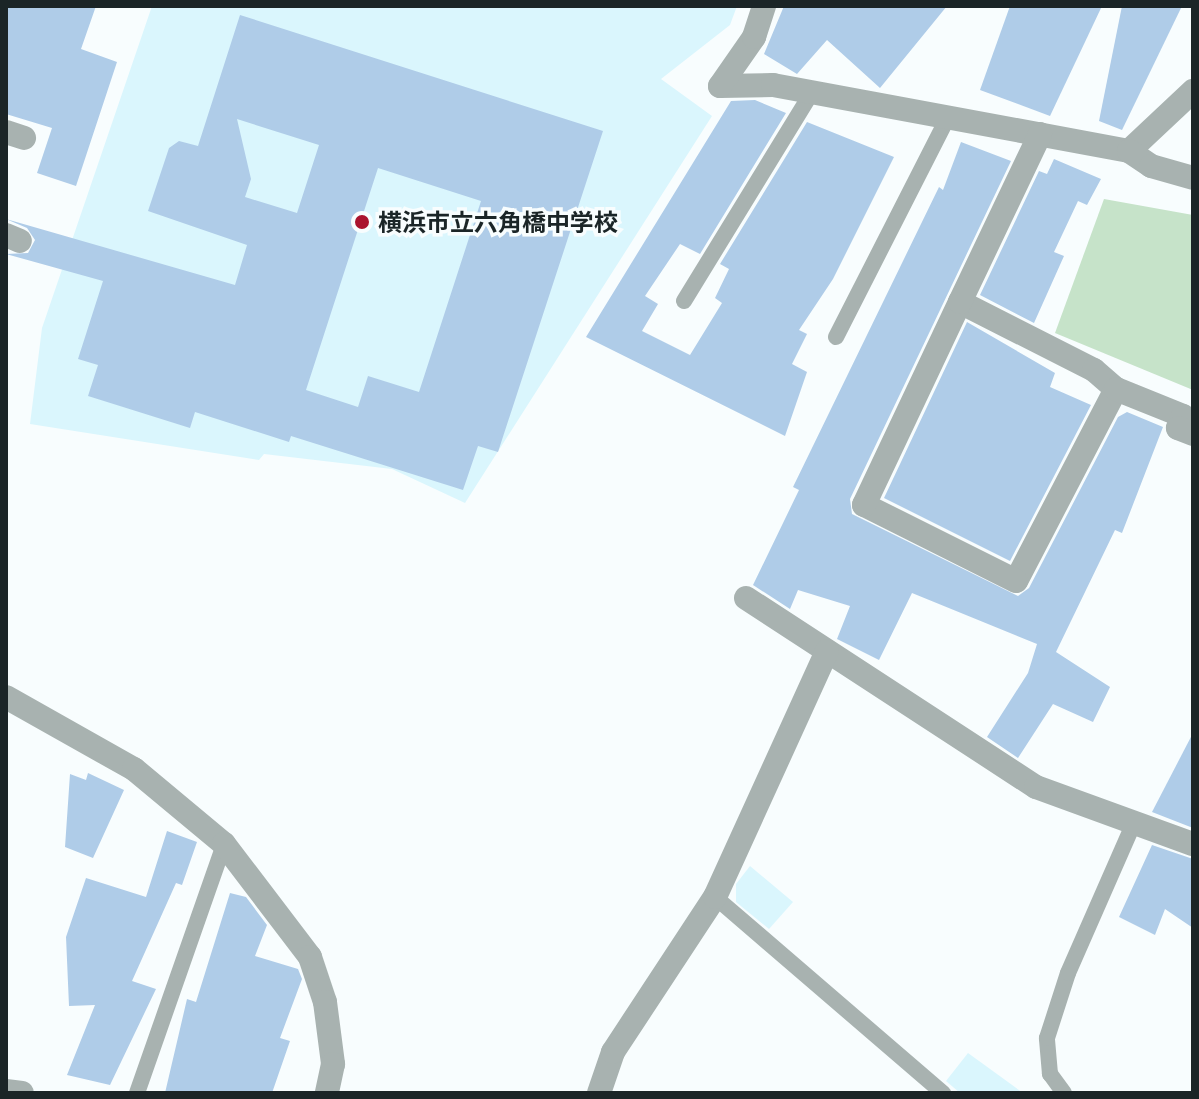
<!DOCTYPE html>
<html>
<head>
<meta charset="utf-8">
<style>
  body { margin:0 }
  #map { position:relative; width:1199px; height:1099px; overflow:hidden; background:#f8fdfe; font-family:Barlow,"Noto Sans JP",sans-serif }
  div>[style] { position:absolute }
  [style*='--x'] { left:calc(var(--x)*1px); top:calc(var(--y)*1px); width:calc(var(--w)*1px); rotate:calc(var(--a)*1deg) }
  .built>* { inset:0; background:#daf6fd }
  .green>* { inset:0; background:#c6e3c9 }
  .building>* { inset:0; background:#afcce8 }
  .lane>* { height:16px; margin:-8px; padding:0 8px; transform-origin:8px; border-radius:8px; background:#a8b2b0 }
  .street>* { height:24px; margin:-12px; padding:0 12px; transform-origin:12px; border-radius:12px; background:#a8b2b0 }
  .dots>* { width:22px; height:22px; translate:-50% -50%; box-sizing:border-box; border:4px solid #f8fdfe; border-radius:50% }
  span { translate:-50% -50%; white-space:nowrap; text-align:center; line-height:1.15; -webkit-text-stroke:7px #f8fdfe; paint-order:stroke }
  .poi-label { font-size:24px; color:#1b2527; font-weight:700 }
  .left { translate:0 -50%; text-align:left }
  .frame { position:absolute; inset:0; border:8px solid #1b2527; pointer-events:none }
</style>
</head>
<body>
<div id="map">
  <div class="built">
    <div style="clip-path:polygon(152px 6px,737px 6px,730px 25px,661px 79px,712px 116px,465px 503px,392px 469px,264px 454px,259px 460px,30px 424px,42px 328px)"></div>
    <div style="clip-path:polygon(750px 866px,793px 902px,769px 929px,736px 902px,736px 884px)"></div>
    <div style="clip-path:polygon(968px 1053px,1023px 1093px,960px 1093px,946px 1081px)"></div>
  </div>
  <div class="green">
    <div style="clip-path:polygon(1104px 199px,1193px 215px,1193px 390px,1055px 333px)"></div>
  </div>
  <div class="building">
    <div style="clip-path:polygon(6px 6px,96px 6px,81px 49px,117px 62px,76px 186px,37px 173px,52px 128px,6px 114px)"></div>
    <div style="clip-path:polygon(784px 6px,947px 6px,880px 88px,827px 40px,797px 74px,764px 54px)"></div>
    <div style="clip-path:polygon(1010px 6px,1102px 6px,1050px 116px,980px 90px)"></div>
    <div style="clip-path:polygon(1122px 6px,1182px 6px,1122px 130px,1099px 121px)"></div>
    <div style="clip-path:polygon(evenodd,240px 15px,603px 131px,498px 452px,478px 446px,463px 490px,291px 436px,289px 442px,195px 412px,190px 428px,88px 396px,98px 365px,78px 359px,103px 281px,6px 254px,28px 253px,35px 240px,27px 228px,6px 219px,235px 285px,247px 245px,148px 211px,169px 148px,179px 141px,198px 146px,240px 15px,237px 119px,319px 145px,297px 213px,245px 197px,251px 179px,237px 119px,240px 15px,378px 168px,481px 201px,419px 392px,368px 376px,358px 407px,306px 390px,378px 168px)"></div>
    <div style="clip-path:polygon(755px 100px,786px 113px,700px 254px,680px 244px,645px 296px,658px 304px,642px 331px,690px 355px,722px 303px,715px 298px,729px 269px,720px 264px,807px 122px,894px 157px,833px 279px,799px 330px,807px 334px,792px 364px,807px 372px,785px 436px,586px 337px,731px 101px)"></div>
    <div style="clip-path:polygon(961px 142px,1011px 161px,850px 499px,852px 514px,1018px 596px,1029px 588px,1118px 417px,1127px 412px,1163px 427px,1122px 533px,1115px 530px,1056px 652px,1110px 687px,1093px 722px,1053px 704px,1018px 758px,987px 737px,1028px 673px,1037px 644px,912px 593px,879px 660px,837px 639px,850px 606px,798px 590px,790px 609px,753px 585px,799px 490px,793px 487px,939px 187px,943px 190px)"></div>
    <div style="clip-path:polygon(1054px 159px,1101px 179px,1087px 205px,1078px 201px,1054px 252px,1064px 256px,1034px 323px,980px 295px,1039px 171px,1047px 174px)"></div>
    <div style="clip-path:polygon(967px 322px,1055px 373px,1050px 387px,1091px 405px,1010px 561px,884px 498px)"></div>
    <div style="clip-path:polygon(1193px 733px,1193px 828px,1152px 812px)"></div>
    <div style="clip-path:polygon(88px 773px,124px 790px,93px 858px,65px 847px,70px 774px,86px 780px)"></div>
    <div style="clip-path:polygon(167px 831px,197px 842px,182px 885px,176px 883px,132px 981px,156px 989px,110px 1085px,67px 1075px,95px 1005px,69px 1006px,66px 937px,86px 878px,146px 897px)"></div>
    <div style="clip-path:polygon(1152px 845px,1193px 859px,1193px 928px,1165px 909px,1155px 935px,1119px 917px)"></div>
    <div style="clip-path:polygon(230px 893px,246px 897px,267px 925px,255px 956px,298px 969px,302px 979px,280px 1038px,290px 1041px,272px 1093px,165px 1093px,187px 999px,196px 1002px)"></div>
  </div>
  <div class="lane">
    <div style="--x:684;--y:301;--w:243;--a:-58.5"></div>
    <div style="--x:836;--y:337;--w:245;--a:-63"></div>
    <div style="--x:715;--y:897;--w:301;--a:40.7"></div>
    <div style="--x:137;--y:1093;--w:264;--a:-70.7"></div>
    <div style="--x:1064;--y:1093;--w:24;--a:-126"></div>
    <div style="--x:1050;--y:1074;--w:36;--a:-95"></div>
    <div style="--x:1047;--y:1038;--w:68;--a:-72.1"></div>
    <div style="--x:1068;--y:973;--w:164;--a:-66.3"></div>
  </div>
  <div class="street">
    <div style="--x:720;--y:86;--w:53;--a:-1.1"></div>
    <div style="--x:773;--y:85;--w:362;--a:10.5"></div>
    <div style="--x:1129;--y:151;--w:88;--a:-43.2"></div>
    <div style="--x:720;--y:86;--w:60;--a:-55.2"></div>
    <div style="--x:754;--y:37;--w:33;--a:-72"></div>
    <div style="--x:6;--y:132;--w:19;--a:18"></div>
    <div style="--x:1129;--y:151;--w:27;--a:34"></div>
    <div style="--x:1151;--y:166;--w:44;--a:15.9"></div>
    <div style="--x:6;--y:235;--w:15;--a:23"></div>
    <div style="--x:960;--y:302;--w:150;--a:26.9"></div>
    <div style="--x:1094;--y:370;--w:29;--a:41"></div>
    <div style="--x:1116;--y:389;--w:216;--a:117.5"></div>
    <div style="--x:1016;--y:581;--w:170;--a:-153.4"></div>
    <div style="--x:864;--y:505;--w:225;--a:-64.7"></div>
    <div style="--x:960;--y:302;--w:186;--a:-64.5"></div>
    <div style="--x:1116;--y:389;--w:72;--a:21.9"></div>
    <div style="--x:1183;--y:416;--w:13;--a:113"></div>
    <div style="--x:1178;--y:428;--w:16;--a:22"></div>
    <div style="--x:746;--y:598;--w:346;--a:33.1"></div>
    <div style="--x:1036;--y:787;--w:167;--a:20"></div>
    <div style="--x:6;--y:697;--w:147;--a:29.4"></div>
    <div style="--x:134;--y:769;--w:117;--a:39.8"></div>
    <div style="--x:224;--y:844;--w:142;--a:52.7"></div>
    <div style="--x:310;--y:957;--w:47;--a:71.6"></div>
    <div style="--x:325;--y:1002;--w:63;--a:82.6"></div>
    <div style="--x:333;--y:1064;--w:30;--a:102"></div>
    <div style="--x:6;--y:1091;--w:16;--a:7"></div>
    <div style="--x:599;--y:1093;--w:43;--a:-71.1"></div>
    <div style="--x:613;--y:1052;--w:186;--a:-56.7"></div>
    <div style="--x:715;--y:897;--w:270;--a:-65.5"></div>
  </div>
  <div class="dots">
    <div style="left:362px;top:222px;background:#aa132e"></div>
  </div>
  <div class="poi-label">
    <span class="left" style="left:378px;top:222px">横浜市立六角橋中学校</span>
  </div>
  <div class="frame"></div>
</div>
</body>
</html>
